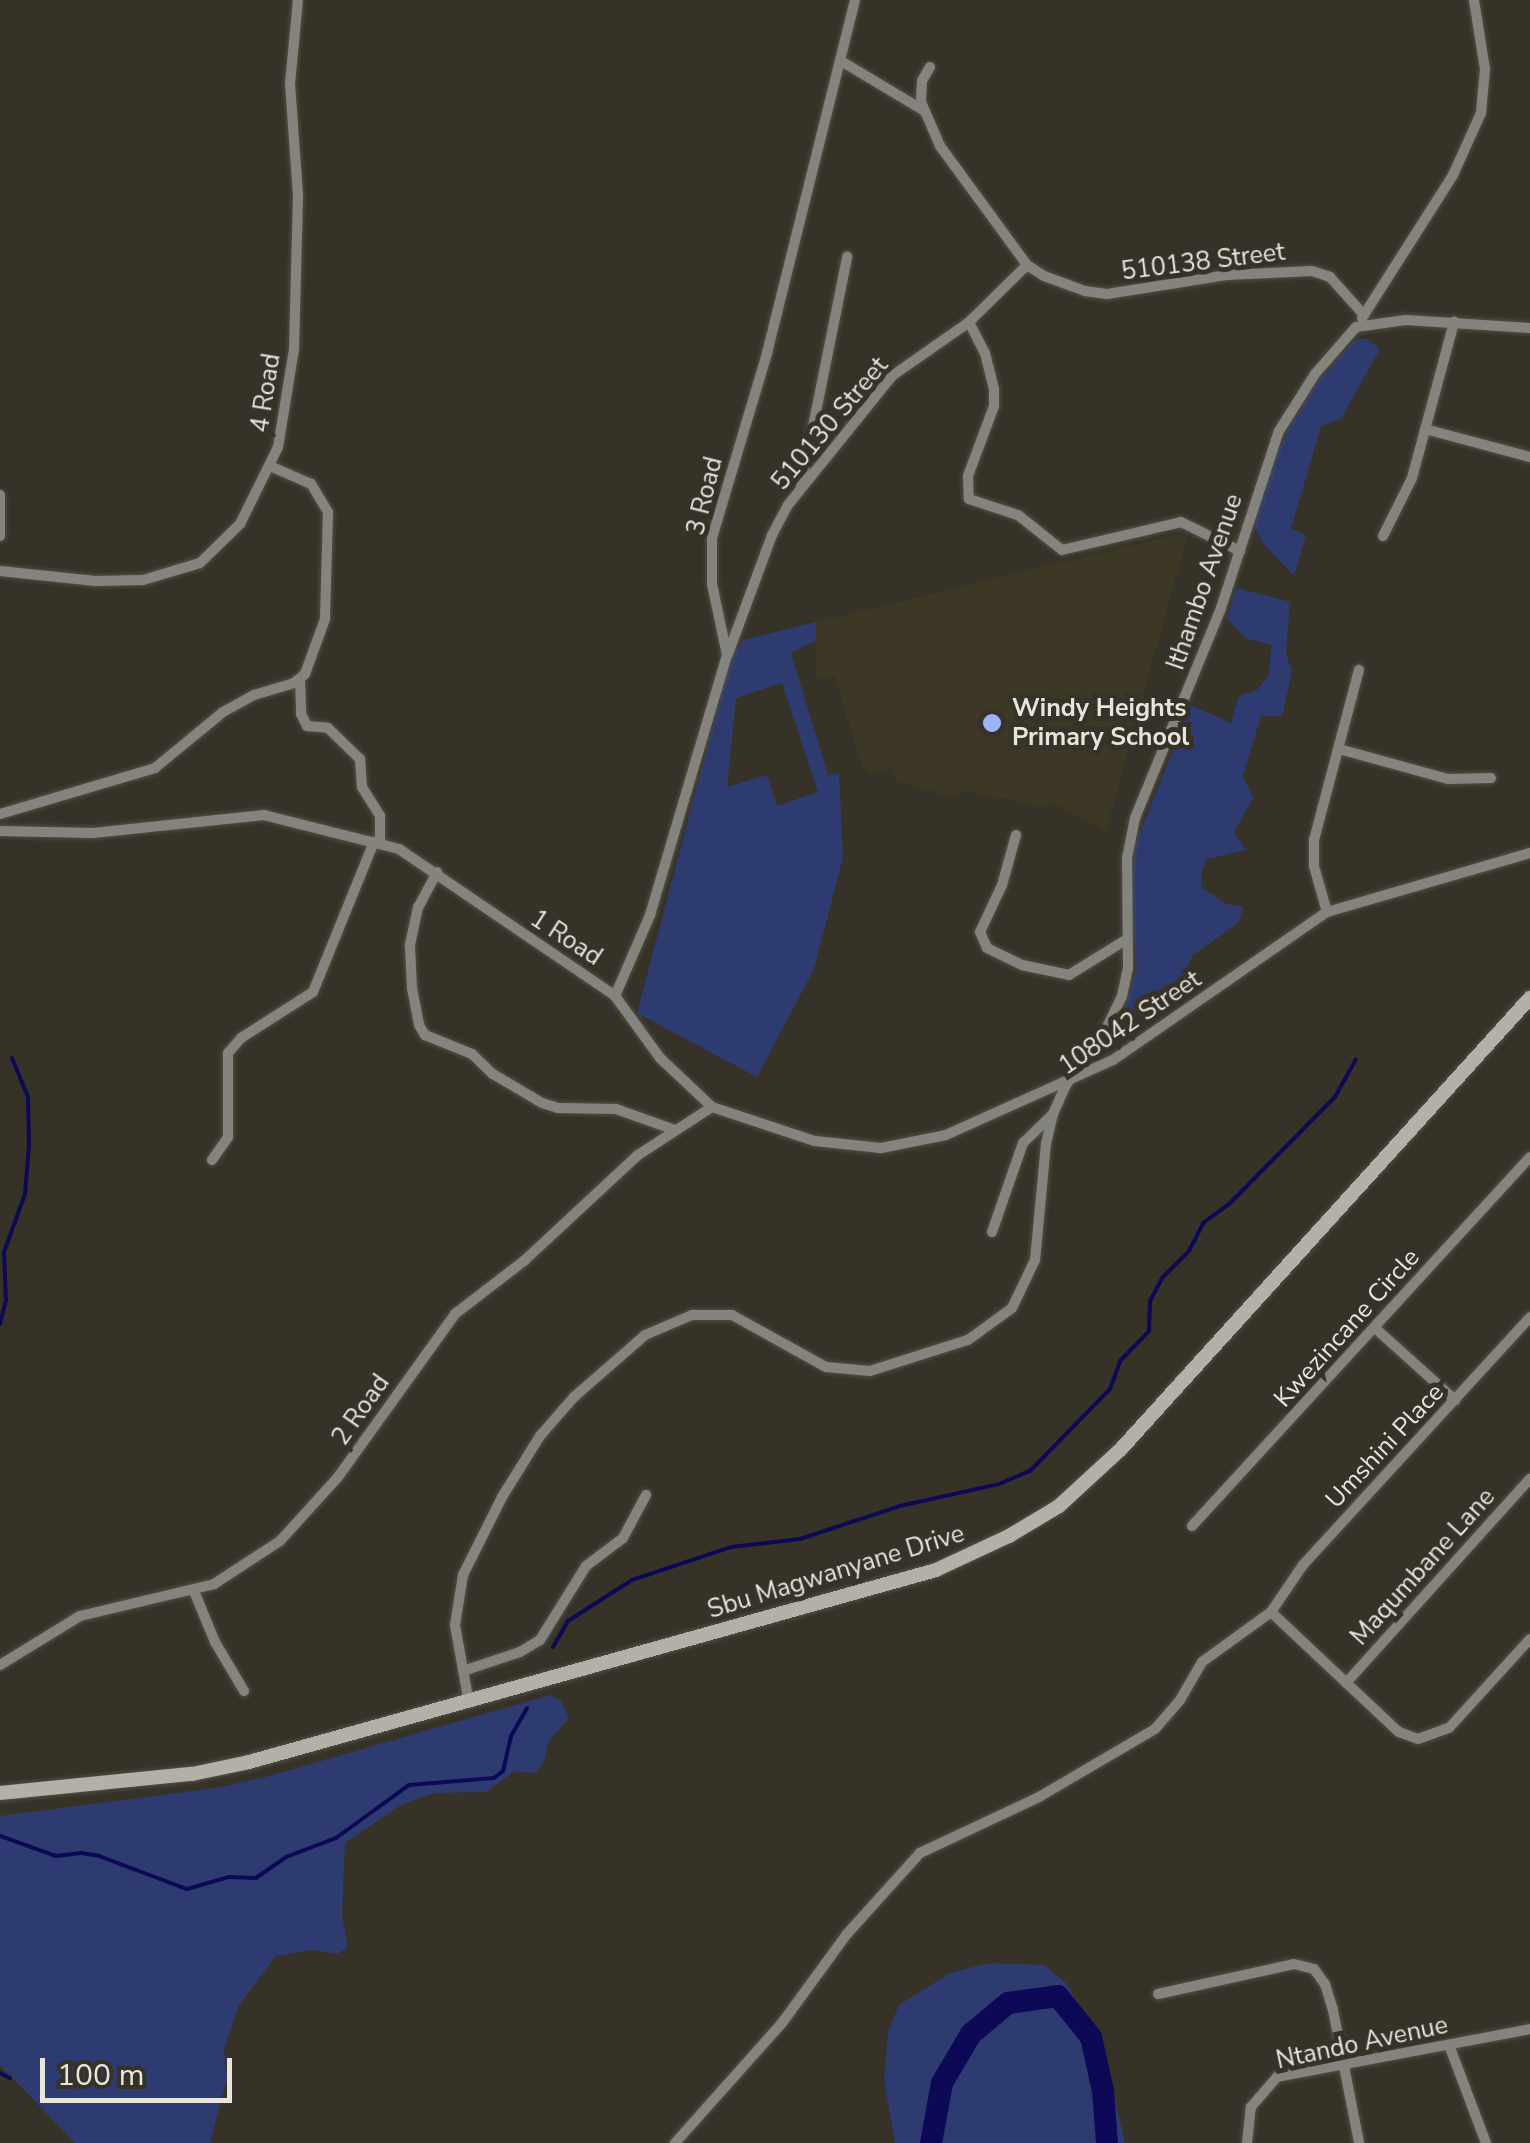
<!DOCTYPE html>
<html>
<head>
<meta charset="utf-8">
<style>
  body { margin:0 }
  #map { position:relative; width:1530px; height:2143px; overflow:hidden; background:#363227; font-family:"Nunito Sans",sans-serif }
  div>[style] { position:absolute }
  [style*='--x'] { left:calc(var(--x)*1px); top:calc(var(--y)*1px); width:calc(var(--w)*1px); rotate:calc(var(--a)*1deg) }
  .built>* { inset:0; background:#3d3826 }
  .green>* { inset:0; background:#2e3b71 }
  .stream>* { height:4px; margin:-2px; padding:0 2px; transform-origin:2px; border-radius:2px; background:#0d0956 }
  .river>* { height:22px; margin:-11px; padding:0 11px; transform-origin:11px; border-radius:11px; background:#0d0956 }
  .roads { filter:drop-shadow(0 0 2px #524f44) drop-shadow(0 0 2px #524f44) }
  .minor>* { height:10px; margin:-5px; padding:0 5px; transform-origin:5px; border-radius:5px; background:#85837d }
  .secondary>* { height:14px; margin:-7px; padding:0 7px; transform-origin:7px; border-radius:7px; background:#b3b1a7 }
  .dots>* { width:28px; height:28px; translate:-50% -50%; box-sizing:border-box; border:5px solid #363227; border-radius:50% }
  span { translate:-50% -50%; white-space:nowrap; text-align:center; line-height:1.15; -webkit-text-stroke:10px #363227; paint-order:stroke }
  .street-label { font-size:25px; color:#e7e5dd }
  .poi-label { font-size:25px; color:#e7e5dd; font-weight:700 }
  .left { translate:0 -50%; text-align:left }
  .scale { position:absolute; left:40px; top:2058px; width:192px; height:45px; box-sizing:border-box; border:5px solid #e7e5dd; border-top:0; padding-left:12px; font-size:30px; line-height:35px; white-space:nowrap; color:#e7e5dd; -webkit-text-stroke:8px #363227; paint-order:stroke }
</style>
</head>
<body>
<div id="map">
  <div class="built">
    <div style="clip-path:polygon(1188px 532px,1106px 831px,1054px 804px,1041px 806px,968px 791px,954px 797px,896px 781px,891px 768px,868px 774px,862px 766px,834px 675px,816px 680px,816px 622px)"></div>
  </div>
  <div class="green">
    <div style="clip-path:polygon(1355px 339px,1367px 339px,1380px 349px,1341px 419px,1321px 426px,1291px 529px,1306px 535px,1294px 576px,1263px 543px,1254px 527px,1271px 468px,1291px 423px,1315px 385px)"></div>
    <div style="clip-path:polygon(1236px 588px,1290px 602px,1286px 654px,1292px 671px,1282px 716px,1261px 716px,1243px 776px,1253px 798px,1234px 832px,1246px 850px,1206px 859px,1202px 873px,1201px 887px,1226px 904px,1243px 907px,1239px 922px,1192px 956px,1182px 988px,1120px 1021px,1137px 968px,1130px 894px,1134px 848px,1191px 705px,1231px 723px,1239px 696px,1257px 690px,1268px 676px,1272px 645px,1245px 638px,1227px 619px)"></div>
    <div style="clip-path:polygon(evenodd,816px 622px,816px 640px,791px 653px,828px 775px,839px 773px,843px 857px,814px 969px,757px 1077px,637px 1013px,731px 658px,743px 640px,816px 622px,782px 683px,818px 792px,777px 806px,767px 775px,727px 787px,736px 698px,782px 683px)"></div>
    <div style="clip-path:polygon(550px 1695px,561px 1701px,569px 1718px,549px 1741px,544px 1762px,535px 1773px,515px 1771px,486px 1792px,434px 1793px,401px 1805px,345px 1843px,342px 1916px,348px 1947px,337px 1954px,312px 1950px,276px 1956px,239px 2005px,224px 2049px,227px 2078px,210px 2143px,75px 2143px,0 2065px,0 1816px,216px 1788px,266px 1777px)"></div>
    <div style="clip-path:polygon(989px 1963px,1044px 1965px,1066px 1983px,1101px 2042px,1125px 2143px,895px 2143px,884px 2081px,888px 2031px,899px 2005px,950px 1973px)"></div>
  </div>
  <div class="stream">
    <div style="--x:0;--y:1324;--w:25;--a:-76"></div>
    <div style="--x:6;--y:1300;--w:48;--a:-92.4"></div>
    <div style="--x:4;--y:1252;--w:62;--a:-70.1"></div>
    <div style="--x:25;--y:1194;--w:49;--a:-85.3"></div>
    <div style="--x:29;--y:1145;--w:48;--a:-91.2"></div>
    <div style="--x:28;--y:1097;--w:42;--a:-112.3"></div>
    <div style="--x:553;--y:1647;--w:30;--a:-60"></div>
    <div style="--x:568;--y:1621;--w:76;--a:-32.6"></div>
    <div style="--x:632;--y:1580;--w:104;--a:-18.4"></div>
    <div style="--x:731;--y:1547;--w:69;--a:-6.6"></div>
    <div style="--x:800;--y:1539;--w:105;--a:-18.3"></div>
    <div style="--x:900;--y:1506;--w:101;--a:-12.5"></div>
    <div style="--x:999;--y:1484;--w:34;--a:-23"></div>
    <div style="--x:1030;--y:1471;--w:115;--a:-45.7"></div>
    <div style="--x:1110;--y:1389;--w:30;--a:-70"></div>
    <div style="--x:1120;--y:1361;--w:42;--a:-46"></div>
    <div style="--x:1149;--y:1331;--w:30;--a:-88"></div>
    <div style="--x:1150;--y:1301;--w:27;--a:-62"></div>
    <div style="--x:1163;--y:1277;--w:37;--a:-45"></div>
    <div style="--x:1189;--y:1251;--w:31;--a:-63"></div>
    <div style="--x:1203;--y:1223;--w:32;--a:-36"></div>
    <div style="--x:1229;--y:1204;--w:151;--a:-45.3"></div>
    <div style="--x:1335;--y:1097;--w:43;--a:-61.1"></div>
    <div style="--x:0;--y:1836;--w:59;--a:19.7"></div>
    <div style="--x:56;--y:1856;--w:25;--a:-7"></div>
    <div style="--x:81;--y:1853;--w:18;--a:9"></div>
    <div style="--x:99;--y:1856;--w:94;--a:20.6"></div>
    <div style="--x:187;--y:1889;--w:44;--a:-15.9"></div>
    <div style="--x:229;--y:1877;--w:27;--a:2"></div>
    <div style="--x:256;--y:1878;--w:37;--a:-35"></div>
    <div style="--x:286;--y:1857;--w:53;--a:-20.8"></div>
    <div style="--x:336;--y:1838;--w:90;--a:-36"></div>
    <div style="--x:409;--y:1785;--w:85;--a:-4.7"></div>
    <div style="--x:494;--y:1778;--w:11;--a:-38"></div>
    <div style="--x:503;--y:1771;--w:36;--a:-77"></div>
    <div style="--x:511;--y:1736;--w:32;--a:-60"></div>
    <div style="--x:0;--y:2073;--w:11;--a:27"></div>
  </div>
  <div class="river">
    <div style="--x:931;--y:2143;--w:61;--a:-79.6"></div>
    <div style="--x:942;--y:2083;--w:57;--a:-59.4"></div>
    <div style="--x:971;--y:2034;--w:48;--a:-40"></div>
    <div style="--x:1008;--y:2003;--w:50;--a:-8"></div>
    <div style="--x:1058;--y:1996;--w:53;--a:51.2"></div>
    <div style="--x:1091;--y:2037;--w:55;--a:77.5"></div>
    <div style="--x:1103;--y:2091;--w:52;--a:85.6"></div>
  </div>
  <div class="roads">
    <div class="minor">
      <div style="--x:841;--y:61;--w:96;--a:30.9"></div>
      <div style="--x:930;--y:67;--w:16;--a:120"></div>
      <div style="--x:922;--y:81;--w:21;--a:93"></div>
      <div style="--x:921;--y:102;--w:48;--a:66.6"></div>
      <div style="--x:940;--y:146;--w:147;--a:53.8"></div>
      <div style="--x:1027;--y:265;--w:20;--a:33"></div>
      <div style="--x:1044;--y:276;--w:44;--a:20.1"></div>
      <div style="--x:1085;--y:291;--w:22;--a:8"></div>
      <div style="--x:1107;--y:294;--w:121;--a:-9"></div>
      <div style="--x:1227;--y:275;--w:85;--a:-2.7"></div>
      <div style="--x:1312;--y:271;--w:19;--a:18"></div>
      <div style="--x:1330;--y:277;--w:51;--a:48.2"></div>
      <div style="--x:1362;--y:318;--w:169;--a:-57.5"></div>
      <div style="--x:1453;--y:175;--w:68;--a:-65.7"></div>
      <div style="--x:1481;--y:113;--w:44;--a:-84.8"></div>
      <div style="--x:1485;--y:69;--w:70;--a:-99.1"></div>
      <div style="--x:969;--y:322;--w:35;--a:63"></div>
      <div style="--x:985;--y:353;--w:38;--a:76"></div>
      <div style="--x:994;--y:390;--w:16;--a:90"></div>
      <div style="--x:994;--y:406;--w:75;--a:110.4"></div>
      <div style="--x:968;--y:476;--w:23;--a:88"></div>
      <div style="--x:969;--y:499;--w:52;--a:18.1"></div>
      <div style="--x:1018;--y:515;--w:56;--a:38.5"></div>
      <div style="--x:1062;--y:550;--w:122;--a:-13.2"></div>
      <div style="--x:1181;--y:522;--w:66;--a:26.2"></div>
      <div style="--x:1425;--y:429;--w:109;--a:14.9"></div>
      <div style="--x:801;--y:486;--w:234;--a:-78.6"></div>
      <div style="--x:0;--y:495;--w:41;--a:90"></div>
      <div style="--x:1383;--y:536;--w:65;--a:-63.4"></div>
      <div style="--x:1412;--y:478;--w:162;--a:-74.9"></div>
      <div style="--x:0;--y:571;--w:96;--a:6"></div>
      <div style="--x:95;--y:581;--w:48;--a:-1.2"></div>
      <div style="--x:143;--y:580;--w:59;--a:-16.6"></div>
      <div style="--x:200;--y:563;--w:56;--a:-44.3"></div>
      <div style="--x:240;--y:524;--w:86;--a:-63.7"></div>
      <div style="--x:278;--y:447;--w:99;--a:-80.7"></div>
      <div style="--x:294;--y:349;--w:154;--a:-88.5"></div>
      <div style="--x:298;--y:195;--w:111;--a:-94.1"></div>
      <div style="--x:290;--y:84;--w:84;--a:-84.6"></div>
      <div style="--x:728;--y:654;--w:127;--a:-69.7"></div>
      <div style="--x:772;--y:535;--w:34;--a:-62"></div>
      <div style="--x:788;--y:505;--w:166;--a:-51.1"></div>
      <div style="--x:892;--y:376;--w:94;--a:-35"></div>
      <div style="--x:969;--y:322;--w:81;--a:-44.5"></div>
      <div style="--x:300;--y:679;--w:35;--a:88"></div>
      <div style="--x:301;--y:714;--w:13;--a:63"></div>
      <div style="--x:307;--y:726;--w:21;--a:5"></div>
      <div style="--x:328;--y:728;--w:45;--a:44.1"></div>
      <div style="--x:360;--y:759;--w:28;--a:86"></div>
      <div style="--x:362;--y:787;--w:34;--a:58"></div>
      <div style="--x:380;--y:816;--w:28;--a:90"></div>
      <div style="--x:1339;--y:749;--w:113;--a:15.4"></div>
      <div style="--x:1448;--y:779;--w:43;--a:-1.3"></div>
      <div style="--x:0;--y:814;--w:162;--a:-16.5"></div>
      <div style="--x:155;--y:768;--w:88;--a:-39.5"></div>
      <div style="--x:223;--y:712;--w:35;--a:-29"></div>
      <div style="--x:254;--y:695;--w:42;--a:-16.7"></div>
      <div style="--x:294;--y:683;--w:14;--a:-39"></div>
      <div style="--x:305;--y:674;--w:59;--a:-70"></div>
      <div style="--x:325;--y:619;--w:107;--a:-88.4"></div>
      <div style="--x:328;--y:512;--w:33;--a:-121"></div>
      <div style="--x:311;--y:484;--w:45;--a:-156.3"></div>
      <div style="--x:0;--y:831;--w:93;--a:1.2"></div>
      <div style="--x:93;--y:833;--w:172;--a:-6"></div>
      <div style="--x:264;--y:815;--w:139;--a:14.1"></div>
      <div style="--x:399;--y:849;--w:261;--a:34.2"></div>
      <div style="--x:615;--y:996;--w:77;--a:54"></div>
      <div style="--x:660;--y:1058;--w:71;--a:43.3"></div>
      <div style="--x:712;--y:1107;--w:108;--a:18.3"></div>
      <div style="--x:815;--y:1141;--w:66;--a:6.1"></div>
      <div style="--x:881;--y:1148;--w:66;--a:-11.3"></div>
      <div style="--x:946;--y:1135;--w:183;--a:-24.2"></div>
      <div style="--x:1113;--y:1060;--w:260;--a:-34.7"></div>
      <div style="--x:1327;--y:912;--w:211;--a:-16.2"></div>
      <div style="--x:1016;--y:835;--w:52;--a:105.6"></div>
      <div style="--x:1002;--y:885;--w:52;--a:115.1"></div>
      <div style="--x:980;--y:932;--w:17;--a:66"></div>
      <div style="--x:987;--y:948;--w:39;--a:26"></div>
      <div style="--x:1022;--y:965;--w:48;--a:12"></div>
      <div style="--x:1069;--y:975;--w:68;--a:-31.8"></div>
      <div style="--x:437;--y:872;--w:40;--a:118"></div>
      <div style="--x:418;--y:907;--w:40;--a:102"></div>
      <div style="--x:410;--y:946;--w:42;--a:87.3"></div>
      <div style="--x:412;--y:988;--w:38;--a:79"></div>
      <div style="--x:419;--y:1025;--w:12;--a:59"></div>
      <div style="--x:425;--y:1035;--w:51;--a:22"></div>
      <div style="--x:472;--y:1054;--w:29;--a:44"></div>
      <div style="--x:493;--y:1074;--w:57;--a:30.6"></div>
      <div style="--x:542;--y:1103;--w:17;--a:17"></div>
      <div style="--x:558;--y:1108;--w:58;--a:1"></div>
      <div style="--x:616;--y:1109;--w:63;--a:19.6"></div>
      <div style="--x:1327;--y:912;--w:48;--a:-105.8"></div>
      <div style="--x:1314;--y:866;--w:26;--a:-90"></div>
      <div style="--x:1314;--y:840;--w:176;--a:-75.2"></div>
      <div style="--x:615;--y:996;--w:88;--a:-66.6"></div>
      <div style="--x:650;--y:915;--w:271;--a:-73.5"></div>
      <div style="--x:727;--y:655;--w:73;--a:-101.9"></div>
      <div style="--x:712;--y:584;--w:46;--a:-90"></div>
      <div style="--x:712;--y:538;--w:193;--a:-73.4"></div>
      <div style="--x:767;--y:353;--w:364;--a:-76"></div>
      <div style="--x:212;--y:1160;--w:28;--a:-55"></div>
      <div style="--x:228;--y:1137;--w:84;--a:-90"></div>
      <div style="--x:228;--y:1053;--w:20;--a:-49"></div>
      <div style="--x:241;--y:1038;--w:85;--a:-32.6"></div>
      <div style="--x:313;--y:992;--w:162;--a:-67.9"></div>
      <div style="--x:992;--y:1232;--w:94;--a:-70.8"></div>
      <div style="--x:1023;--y:1143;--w:42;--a:-44"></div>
      <div style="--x:1375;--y:1328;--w:108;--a:42"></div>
      <div style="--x:1192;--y:1526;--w:500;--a:-47.51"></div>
      <div style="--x:194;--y:1591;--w:55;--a:67.6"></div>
      <div style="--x:215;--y:1642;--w:57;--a:59.4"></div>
      <div style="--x:1271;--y:1612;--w:175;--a:43.2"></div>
      <div style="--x:1399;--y:1732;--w:20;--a:20"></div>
      <div style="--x:1418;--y:1739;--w:33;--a:-20"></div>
      <div style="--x:1449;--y:1728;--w:120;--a:-47.7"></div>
      <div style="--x:0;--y:1665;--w:94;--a:-31.5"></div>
      <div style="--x:80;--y:1616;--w:138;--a:-13.4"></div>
      <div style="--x:214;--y:1584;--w:79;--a:-33.1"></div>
      <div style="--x:280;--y:1541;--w:86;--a:-47.8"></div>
      <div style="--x:338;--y:1477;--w:201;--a:-54.3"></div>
      <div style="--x:455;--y:1314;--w:88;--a:-37.6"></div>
      <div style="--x:525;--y:1260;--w:154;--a:-42.9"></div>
      <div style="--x:638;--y:1155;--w:88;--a:-33"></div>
      <div style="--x:463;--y:1671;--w:60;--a:-18.4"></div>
      <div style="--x:520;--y:1652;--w:23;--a:-31"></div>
      <div style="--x:540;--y:1640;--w:87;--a:-58.1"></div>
      <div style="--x:586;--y:1566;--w:46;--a:-37.1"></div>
      <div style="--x:623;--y:1538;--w:49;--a:-61.9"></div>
      <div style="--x:1346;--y:1683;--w:275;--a:-48"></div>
      <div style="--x:469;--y:1703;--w:79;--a:-100.2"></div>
      <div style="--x:455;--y:1625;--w:51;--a:-80.9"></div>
      <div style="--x:463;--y:1575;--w:87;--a:-63.4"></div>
      <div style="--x:502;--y:1497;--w:72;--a:-58.1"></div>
      <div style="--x:540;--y:1436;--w:52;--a:-48.9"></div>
      <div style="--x:574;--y:1397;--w:94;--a:-41.1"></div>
      <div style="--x:645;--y:1335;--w:51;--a:-23.1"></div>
      <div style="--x:692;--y:1315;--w:40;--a:0"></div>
      <div style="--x:732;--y:1315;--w:107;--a:29"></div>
      <div style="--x:826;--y:1367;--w:44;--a:5.2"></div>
      <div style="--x:870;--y:1371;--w:103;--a:-17.6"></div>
      <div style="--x:968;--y:1340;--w:54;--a:-36"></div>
      <div style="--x:1012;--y:1308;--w:53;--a:-64.4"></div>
      <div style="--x:1035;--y:1260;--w:117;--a:-84.6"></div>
      <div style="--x:1046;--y:1144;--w:31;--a:-77"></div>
      <div style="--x:1053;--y:1114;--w:32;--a:-66"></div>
      <div style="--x:1066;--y:1085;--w:69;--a:-54.5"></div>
      <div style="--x:1106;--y:1029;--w:37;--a:-64"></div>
      <div style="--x:1122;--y:996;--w:30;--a:-78"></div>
      <div style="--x:1128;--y:967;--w:109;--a:-90.5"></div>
      <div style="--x:1127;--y:858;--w:41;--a:-78.7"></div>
      <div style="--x:1135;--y:818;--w:224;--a:-67.7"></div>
      <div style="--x:1220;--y:611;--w:189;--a:-71.9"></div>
      <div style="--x:1279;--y:431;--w:67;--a:-57.7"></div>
      <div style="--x:1315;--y:374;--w:62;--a:-48.9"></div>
      <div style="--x:1356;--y:327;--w:50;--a:-8"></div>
      <div style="--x:1406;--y:320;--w:124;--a:3.7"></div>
      <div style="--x:1158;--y:1994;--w:139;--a:-12.4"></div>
      <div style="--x:1294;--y:1964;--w:21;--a:14"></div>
      <div style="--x:1314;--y:1969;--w:19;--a:54"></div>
      <div style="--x:1325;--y:1984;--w:27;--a:73"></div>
      <div style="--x:1333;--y:2010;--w:136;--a:78.9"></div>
      <div style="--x:1449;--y:2045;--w:105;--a:69.3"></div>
      <div style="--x:675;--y:2143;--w:161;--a:-48.3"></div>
      <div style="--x:782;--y:2023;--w:110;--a:-53.9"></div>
      <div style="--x:847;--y:1934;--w:109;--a:-48"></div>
      <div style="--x:920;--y:1853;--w:132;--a:-25.2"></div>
      <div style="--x:1039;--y:1797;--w:134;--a:-30.4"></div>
      <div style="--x:1155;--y:1729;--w:38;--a:-49"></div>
      <div style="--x:1180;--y:1700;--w:44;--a:-59.9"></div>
      <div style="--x:1202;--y:1662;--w:85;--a:-35.9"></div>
      <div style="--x:1271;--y:1612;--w:57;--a:-55.8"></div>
      <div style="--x:1303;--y:1565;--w:336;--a:-47.5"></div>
      <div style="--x:1247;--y:2143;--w:36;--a:-84"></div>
      <div style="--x:1251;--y:2107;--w:40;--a:-49"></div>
      <div style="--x:1277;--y:2077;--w:258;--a:-10.7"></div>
    </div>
    <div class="secondary">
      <div style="--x:0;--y:1793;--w:193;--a:-5.7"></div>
      <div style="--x:192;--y:1774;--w:58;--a:-11.9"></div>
      <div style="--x:249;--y:1762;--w:713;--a:-15.61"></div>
      <div style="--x:936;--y:1570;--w:81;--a:-25"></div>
      <div style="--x:1009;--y:1536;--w:58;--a:-31"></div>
      <div style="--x:1059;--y:1506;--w:84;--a:-42.6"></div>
      <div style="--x:1121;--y:1449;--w:609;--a:-47.8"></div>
    </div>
  </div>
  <div class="dots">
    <div style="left:992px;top:723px;background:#9eb3fd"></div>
  </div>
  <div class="street-label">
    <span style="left:1203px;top:262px;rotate:-7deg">510138 Street</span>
    <span style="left:266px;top:393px;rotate:-81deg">4 Road</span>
    <span style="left:830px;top:424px;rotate:-50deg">510130 Street</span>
    <span style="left:705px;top:496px;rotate:-76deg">3 Road</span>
    <span style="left:1205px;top:582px;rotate:-71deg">Ithambo Avenue</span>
    <span style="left:566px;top:938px;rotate:33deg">1 Road</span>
    <span style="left:1130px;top:1023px;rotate:-34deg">108042 Street</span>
    <span style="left:1347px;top:1328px;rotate:-48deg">Kwezincane Circle</span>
    <span style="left:361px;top:1410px;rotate:-55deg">2 Road</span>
    <span style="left:1385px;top:1446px;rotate:-47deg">Umshini Place</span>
    <span style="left:1423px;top:1567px;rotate:-48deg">Maqumbane Lane</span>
    <span style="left:836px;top:1572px;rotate:-17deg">Sbu Magwanyane Drive</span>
    <span style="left:1362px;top:2043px;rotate:-12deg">Ntando Avenue</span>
  </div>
  <div class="poi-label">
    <span class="left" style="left:1012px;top:723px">Windy Heights<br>Primary School</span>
  </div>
  <div class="scale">100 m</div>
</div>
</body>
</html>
